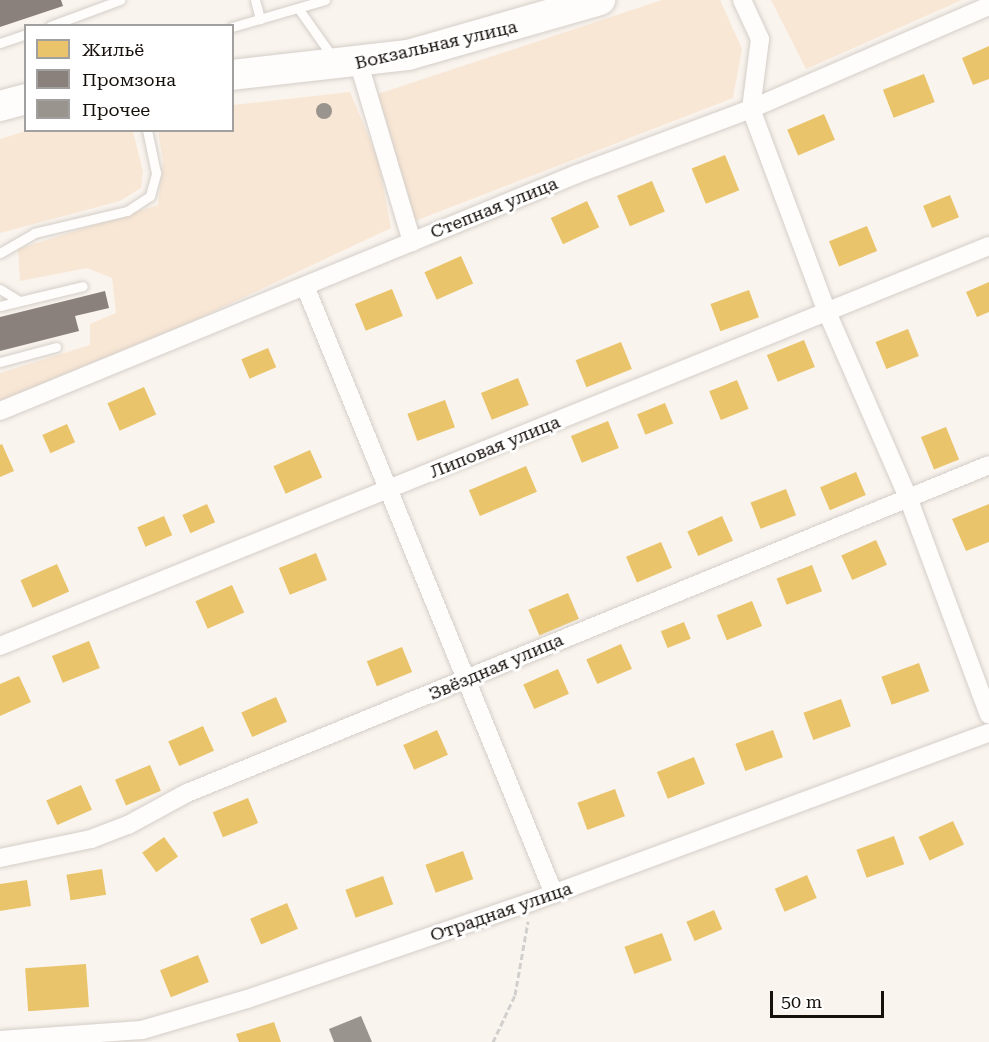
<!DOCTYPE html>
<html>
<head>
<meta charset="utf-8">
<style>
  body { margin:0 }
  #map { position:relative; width:989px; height:1042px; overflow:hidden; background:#faf4ee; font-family:"Roboto Serif",serif }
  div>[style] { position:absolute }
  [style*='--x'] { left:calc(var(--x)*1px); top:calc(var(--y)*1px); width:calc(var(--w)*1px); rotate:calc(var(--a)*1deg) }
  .green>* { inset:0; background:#f9e7d5 }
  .homes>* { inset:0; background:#e9c46a; transform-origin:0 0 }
  .industry>* { inset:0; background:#8a817c }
  .building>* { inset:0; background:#9a948f }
  .round { border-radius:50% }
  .path>* { height:3px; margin-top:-1.5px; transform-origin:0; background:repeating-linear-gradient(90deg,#d2d0cf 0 6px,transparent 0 9px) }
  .roads { filter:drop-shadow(0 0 2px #d4cec8) drop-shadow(0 0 2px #d4cec8) }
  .lane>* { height:9px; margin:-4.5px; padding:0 4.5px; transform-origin:4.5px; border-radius:4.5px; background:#fefdfc }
  .street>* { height:18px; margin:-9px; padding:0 9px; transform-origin:9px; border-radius:9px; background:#fefdfc }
  .primary>* { height:30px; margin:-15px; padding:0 15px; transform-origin:15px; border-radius:15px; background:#fefdfc }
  span { translate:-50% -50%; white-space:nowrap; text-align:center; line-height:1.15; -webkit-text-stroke:6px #fff; paint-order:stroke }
  .street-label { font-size:18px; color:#17110c }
  .legend { position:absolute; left:24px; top:24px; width:210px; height:108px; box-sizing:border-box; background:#fff; border:2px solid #a2a09e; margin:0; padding:8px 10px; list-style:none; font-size:18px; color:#17110c }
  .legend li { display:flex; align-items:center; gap:12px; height:30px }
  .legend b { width:30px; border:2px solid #a2a09e }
  .scale { position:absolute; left:770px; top:991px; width:114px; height:27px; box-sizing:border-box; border:3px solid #17110c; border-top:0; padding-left:8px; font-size:18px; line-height:21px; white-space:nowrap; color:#17110c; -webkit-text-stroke:4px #fff; paint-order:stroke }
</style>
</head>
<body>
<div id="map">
  <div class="green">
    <div style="clip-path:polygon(662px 0,720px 0,742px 49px,733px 98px,415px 221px,378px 94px)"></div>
    <div style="clip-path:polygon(771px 0,962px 0,806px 69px)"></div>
    <div style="clip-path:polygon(350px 92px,378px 159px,391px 228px,191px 322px,0 401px,0 373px,90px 345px,90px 324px,116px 313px,112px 278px,87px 268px,20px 281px,18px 249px,158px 205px,163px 161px,158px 131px,232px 130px,233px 105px)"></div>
    <div style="clip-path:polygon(26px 131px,133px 131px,143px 172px,141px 188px,120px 201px,0 233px,0 139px)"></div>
  </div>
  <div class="homes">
    <div style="clip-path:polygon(989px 46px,989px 79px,973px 85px,962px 58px)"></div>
    <div style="left:924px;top:74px;width:30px;height:44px;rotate:69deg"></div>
    <div style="left:824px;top:114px;width:28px;height:40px;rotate:67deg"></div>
    <div style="left:725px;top:155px;width:38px;height:36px;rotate:68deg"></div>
    <div style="left:652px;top:181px;width:33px;height:38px;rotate:67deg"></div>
    <div style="left:950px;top:195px;width:24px;height:29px;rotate:68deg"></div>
    <div style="left:587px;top:201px;width:29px;height:40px;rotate:65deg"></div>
    <div style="left:867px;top:226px;width:27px;height:41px;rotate:68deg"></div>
    <div style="left:461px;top:256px;width:30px;height:40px;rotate:66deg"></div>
    <div style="clip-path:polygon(989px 282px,989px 312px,977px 317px,966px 292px)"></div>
    <div style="left:392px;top:289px;width:29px;height:40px;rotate:68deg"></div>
    <div style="left:749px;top:290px;width:29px;height:41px;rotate:70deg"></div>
    <div style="left:908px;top:329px;width:29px;height:35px;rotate:68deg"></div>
    <div style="left:804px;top:340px;width:29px;height:40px;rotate:68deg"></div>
    <div style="left:621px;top:342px;width:29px;height:49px;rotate:68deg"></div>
    <div style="left:268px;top:348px;width:21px;height:29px;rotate:67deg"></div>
    <div style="left:518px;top:378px;width:29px;height:40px;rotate:68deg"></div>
    <div style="left:737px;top:380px;width:31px;height:30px;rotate:68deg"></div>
    <div style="left:144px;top:387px;width:30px;height:40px;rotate:66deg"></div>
    <div style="left:445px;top:400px;width:29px;height:40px;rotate:70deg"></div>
    <div style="left:665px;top:403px;width:22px;height:30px;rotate:68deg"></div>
    <div style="left:608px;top:421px;width:29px;height:40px;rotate:68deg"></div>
    <div style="left:67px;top:424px;width:20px;height:27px;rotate:66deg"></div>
    <div style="left:946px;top:427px;width:35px;height:27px;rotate:68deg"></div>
    <div style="clip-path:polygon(2px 444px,14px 471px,0 477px,0 445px)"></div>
    <div style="left:310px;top:450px;width:30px;height:40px;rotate:66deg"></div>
    <div style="left:526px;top:466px;width:28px;height:62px;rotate:67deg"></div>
    <div style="left:856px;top:472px;width:25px;height:39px;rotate:67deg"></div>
    <div style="left:786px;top:489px;width:28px;height:38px;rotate:69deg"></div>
    <div style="left:207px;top:504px;width:20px;height:27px;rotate:66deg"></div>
    <div style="clip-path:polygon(989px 504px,989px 542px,966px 551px,952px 519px)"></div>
    <div style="left:164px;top:516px;width:21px;height:29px;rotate:67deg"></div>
    <div style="left:722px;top:516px;width:27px;height:38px;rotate:66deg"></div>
    <div style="left:876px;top:540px;width:27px;height:38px;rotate:66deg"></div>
    <div style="left:661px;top:542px;width:28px;height:38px;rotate:67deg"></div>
    <div style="left:316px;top:553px;width:29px;height:40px;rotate:68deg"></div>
    <div style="left:57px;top:564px;width:30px;height:40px;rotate:66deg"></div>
    <div style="left:812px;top:565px;width:28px;height:38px;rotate:69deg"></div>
    <div style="left:232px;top:585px;width:30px;height:40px;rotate:66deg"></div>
    <div style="left:568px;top:593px;width:28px;height:43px;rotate:67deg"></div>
    <div style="left:752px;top:601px;width:27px;height:38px;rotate:68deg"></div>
    <div style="left:684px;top:622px;width:18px;height:25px;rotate:68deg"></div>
    <div style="left:89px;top:641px;width:29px;height:40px;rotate:68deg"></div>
    <div style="left:621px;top:644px;width:27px;height:38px;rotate:66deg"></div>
    <div style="left:402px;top:647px;width:27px;height:38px;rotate:68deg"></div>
    <div style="left:919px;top:663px;width:30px;height:40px;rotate:70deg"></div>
    <div style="left:558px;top:669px;width:27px;height:38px;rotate:66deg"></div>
    <div style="clip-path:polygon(19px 676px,31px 702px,0 716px,0 684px)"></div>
    <div style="left:276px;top:697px;width:27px;height:38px;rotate:66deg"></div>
    <div style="left:841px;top:699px;width:29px;height:40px;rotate:70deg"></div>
    <div style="left:203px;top:726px;width:27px;height:38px;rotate:66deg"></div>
    <div style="left:437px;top:730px;width:27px;height:37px;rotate:66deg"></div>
    <div style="left:773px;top:730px;width:29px;height:40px;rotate:70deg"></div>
    <div style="left:694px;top:757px;width:29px;height:40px;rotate:68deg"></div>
    <div style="left:150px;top:765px;width:28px;height:38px;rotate:67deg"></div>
    <div style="left:81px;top:785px;width:27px;height:38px;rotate:66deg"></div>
    <div style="left:615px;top:789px;width:29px;height:40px;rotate:70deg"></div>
    <div style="left:248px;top:798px;width:27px;height:38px;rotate:68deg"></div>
    <div style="left:953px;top:821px;width:26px;height:38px;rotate:65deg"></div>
    <div style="left:894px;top:836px;width:30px;height:40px;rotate:70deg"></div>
    <div style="left:164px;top:837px;width:24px;height:27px;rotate:54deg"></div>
    <div style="left:463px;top:851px;width:30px;height:40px;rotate:70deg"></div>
    <div style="left:102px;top:869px;width:26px;height:36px;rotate:81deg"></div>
    <div style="left:807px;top:875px;width:25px;height:35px;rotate:67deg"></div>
    <div style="left:383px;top:876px;width:30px;height:40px;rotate:70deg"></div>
    <div style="clip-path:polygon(27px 880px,31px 906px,0 911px,0 884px)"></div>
    <div style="left:287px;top:903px;width:28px;height:40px;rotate:67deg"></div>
    <div style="left:714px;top:910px;width:21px;height:30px;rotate:67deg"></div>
    <div style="left:662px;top:933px;width:29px;height:40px;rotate:70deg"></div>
    <div style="left:198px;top:955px;width:29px;height:41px;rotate:68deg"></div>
    <div style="left:86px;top:964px;width:43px;height:61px;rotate:86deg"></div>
    <div style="clip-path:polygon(274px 1022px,281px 1042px,239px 1042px,236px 1034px)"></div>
  </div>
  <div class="industry">
    <div style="clip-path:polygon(0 0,61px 0,63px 6px,0 27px)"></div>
    <div style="clip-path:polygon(105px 291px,109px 308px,75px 316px,79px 331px,0 351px,0 317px)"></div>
  </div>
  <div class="building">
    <div class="round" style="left:316px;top:103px;width:16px;height:16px"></div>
    <div style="clip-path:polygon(361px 1016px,372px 1042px,334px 1042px,329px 1029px)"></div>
  </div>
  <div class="path">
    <div style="--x:493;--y:1042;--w:52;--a:-64.9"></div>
    <div style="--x:515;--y:995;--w:75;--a:-80"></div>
  </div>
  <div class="roads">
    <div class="lane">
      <div style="--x:255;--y:0;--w:20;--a:75"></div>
      <div style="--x:298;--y:8;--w:62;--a:54.8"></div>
      <div style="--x:50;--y:26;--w:75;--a:-20.4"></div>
      <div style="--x:232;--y:27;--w:97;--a:-16.2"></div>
      <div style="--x:0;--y:43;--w:28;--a:-19"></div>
      <div style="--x:0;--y:253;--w:39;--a:-30"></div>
      <div style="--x:34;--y:233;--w:96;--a:-13.3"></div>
      <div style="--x:127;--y:211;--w:27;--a:-33"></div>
      <div style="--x:150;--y:196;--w:24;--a:-75"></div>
      <div style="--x:156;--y:173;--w:44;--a:-101.8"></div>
      <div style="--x:0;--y:289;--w:22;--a:32"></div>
      <div style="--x:0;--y:306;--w:85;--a:-13.5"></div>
      <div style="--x:0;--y:362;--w:58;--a:-15"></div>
    </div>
    <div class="street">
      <div style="--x:742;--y:0;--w:43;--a:65.2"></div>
      <div style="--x:760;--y:39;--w:71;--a:97.3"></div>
      <div style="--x:751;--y:109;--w:217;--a:69.5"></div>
      <div style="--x:827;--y:312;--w:205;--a:66.4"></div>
      <div style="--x:909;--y:500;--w:229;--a:69.6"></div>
      <div style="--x:359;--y:64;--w:186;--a:73.4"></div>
      <div style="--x:305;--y:286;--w:657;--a:67.73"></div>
      <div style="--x:0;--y:411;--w:624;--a:-22.33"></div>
      <div style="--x:577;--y:174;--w:186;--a:-20.5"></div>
      <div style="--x:751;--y:109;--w:259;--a:-23.4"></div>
      <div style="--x:0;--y:646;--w:1067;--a:-22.02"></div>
      <div style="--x:0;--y:858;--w:93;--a:-11.8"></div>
      <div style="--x:91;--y:839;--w:40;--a:-21"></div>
      <div style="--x:128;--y:825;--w:67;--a:-28.5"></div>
      <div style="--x:187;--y:793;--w:866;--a:-22.24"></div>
      <div style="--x:0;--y:1040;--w:142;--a:-4"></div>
      <div style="--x:142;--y:1030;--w:109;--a:-16.4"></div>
      <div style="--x:247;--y:999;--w:300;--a:-18.9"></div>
      <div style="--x:531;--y:902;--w:488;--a:-20.3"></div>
    </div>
    <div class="primary">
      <div style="--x:232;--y:75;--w:177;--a:-6.5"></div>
      <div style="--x:408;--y:55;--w:200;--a:-16"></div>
      <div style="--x:0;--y:106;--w:27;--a:-15"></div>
    </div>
  </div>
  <div class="street-label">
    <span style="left:436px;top:45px;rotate:-13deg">Вокзальная улица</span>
    <span style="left:494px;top:208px;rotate:-22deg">Степная улица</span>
    <span style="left:495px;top:447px;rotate:-22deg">Липовая улица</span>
    <span style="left:496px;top:667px;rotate:-23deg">Звёздная улица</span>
    <span style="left:501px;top:912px;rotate:-19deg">Отрадная улица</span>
  </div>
  <ul class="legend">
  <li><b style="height:16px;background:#e9c46a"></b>Жильё</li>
  <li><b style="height:16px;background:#8a817c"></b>Промзона</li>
  <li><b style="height:16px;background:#9a948f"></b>Прочее</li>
  </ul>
  <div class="scale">50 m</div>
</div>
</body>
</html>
